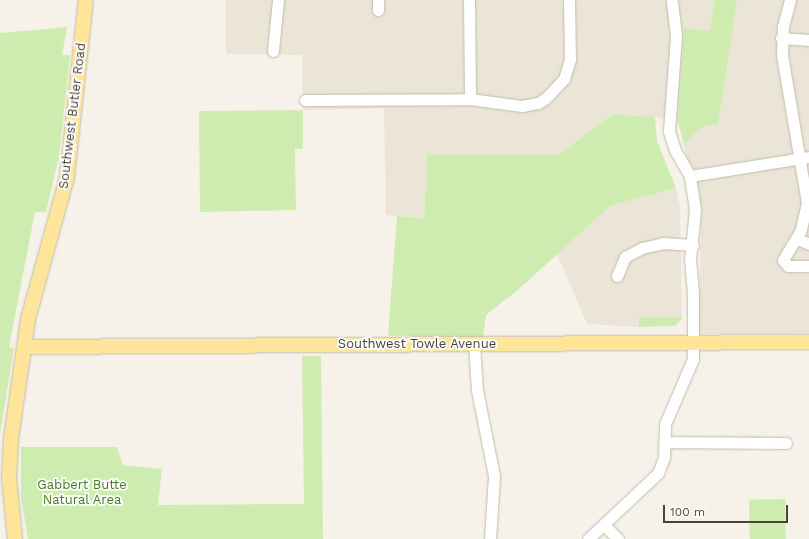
<!DOCTYPE html>
<html>
<head>
<meta charset="utf-8">
<style>
  body { margin:0 }
  #map { position:relative; width:809px; height:539px; overflow:hidden; background:#f6f2ea; font-family:"Work Sans",sans-serif }
  div>[style] { position:absolute }
  [style*='--x'] { left:calc(var(--x)*1px); top:calc(var(--y)*1px); width:calc(var(--w)*1px); rotate:calc(var(--a)*1deg) }
  .residential>* { inset:0; background:#eae5d7 }
  .green>* { inset:0; background:#cfecb0; transform-origin:0 0 }
  .roads { filter:drop-shadow(0 0 1px #c2bbab) drop-shadow(0 0 1px #c2bbab) }
  .minor>* { height:11px; margin:-5.5px; padding:0 5.5px; transform-origin:5.5px; border-radius:5.5px; background:#fff }
  .major>* { height:14px; margin:-7px; padding:0 7px; transform-origin:7px; border-radius:7px; background:#ffe599 }
  span { translate:-50% -50%; white-space:nowrap; text-align:center; line-height:1.15; -webkit-text-stroke:3.5px #fff; paint-order:stroke }
  .street-label { font-size:13px; color:#4a4337 }
  .park-label { font-size:13px; color:#458125 }
  .scale { position:absolute; left:663px; top:505px; width:125px; height:18px; box-sizing:border-box; border:2px solid #4a4337; border-top:0; padding-left:5px; font-size:12px; line-height:14px; white-space:nowrap; color:#4a4337; -webkit-text-stroke:3px #fff; paint-order:stroke }
</style>
</head>
<body>
<div id="map">
  <div class="residential">
    <div style="clip-path:polygon(226px 0,714px 0,710px 31px,684px 30px,678px 122px,655px 117px,613px 114px,558px 155px,427px 155px,424px 218px,386px 215px,384px 108px,303px 110px,302px 55px,226px 54px)"></div>
    <div style="clip-path:polygon(737px 0,809px 0,809px 333px,699px 334px,701px 216px,684px 145px,702px 127px)"></div>
    <div style="clip-path:polygon(676px 188px,680px 206px,682px 317px,639px 317px,639px 327px,587px 324px,557px 254px,610px 206px)"></div>
  </div>
  <div class="green">
    <div style="clip-path:polygon(714px 0,737px 0,718px 124px,702px 127px,684px 145px,678px 122px,684px 29px,710px 31px)"></div>
    <div style="clip-path:polygon(67px 27px,62px 55px,70px 55px,59px 157px,46px 212px,35px 212px,9px 347px,14px 348px,0 434px,0 33px)"></div>
    <div style="clip-path:polygon(303px 110px,303px 149px,295px 149px,296px 210px,200px 212px,199px 111px)"></div>
    <div style="clip-path:polygon(613px 114px,655px 117px,657px 141px,676px 188px,610px 206px,519px 289px,486px 315px,483px 337px,388px 336px,397px 216px,424px 218px,427px 155px,558px 155px)"></div>
    <div style="clip-path:polygon(639px 317px,682px 317px,682px 319px,675px 326px,639px 327px)"></div>
    <div style="clip-path:polygon(302px 356px,321px 356px,323px 539px,28px 539px,21px 497px,21px 447px,117px 447px,123px 465px,162px 469px,158px 505px,304px 504px)"></div>
    <div style="left:785px;top:499px;width:40px;height:36px;rotate:89deg"></div>
  </div>
  <div class="roads">
    <div class="minor">
      <div style="--x:378;--y:0;--w:10;--a:90"></div>
      <div style="--x:469;--y:0;--w:99;--a:89.4"></div>
      <div style="--x:790;--y:0;--w:28;--a:105"></div>
      <div style="--x:783;--y:27;--w:28;--a:92"></div>
      <div style="--x:782;--y:55;--w:150;--a:80.4"></div>
      <div style="--x:807;--y:203;--w:28;--a:103"></div>
      <div style="--x:801;--y:230;--w:35;--a:121"></div>
      <div style="--x:783;--y:260;--w:8;--a:50"></div>
      <div style="--x:788;--y:266;--w:21;--a:0"></div>
      <div style="--x:781;--y:38;--w:28;--a:4"></div>
      <div style="--x:273;--y:51;--w:51;--a:-84.4"></div>
      <div style="--x:305;--y:100;--w:165;--a:-0.3"></div>
      <div style="--x:470;--y:99;--w:52;--a:7.7"></div>
      <div style="--x:522;--y:106;--w:16;--a:-11"></div>
      <div style="--x:538;--y:103;--w:9;--a:-32"></div>
      <div style="--x:546;--y:98;--w:26;--a:-47"></div>
      <div style="--x:564;--y:79;--w:21;--a:-73"></div>
      <div style="--x:570;--y:59;--w:59;--a:-91"></div>
      <div style="--x:690;--y:176;--w:121;--a:-9.1"></div>
      <div style="--x:798;--y:239;--w:12;--a:24"></div>
      <div style="--x:617;--y:276;--w:21;--a:-67"></div>
      <div style="--x:625;--y:257;--w:19;--a:-28"></div>
      <div style="--x:642;--y:248;--w:22;--a:-13"></div>
      <div style="--x:663;--y:243;--w:30;--a:4"></div>
      <div style="--x:474;--y:344;--w:46;--a:86.3"></div>
      <div style="--x:477;--y:390;--w:88;--a:78.8"></div>
      <div style="--x:494;--y:476;--w:63;--a:93.6"></div>
      <div style="--x:664;--y:442;--w:122;--a:0.5"></div>
      <div style="--x:604;--y:525;--w:20;--a:45"></div>
      <div style="--x:588;--y:539;--w:96;--a:-43.3"></div>
      <div style="--x:658;--y:473;--w:17;--a:-69"></div>
      <div style="--x:664;--y:457;--w:33;--a:-88"></div>
      <div style="--x:665;--y:424;--w:71;--a:-66.7"></div>
      <div style="--x:693;--y:359;--w:66;--a:-90"></div>
      <div style="--x:693;--y:293;--w:33;--a:-95"></div>
      <div style="--x:690;--y:260;--w:51;--a:-84.4"></div>
      <div style="--x:695;--y:209;--w:33;--a:-99"></div>
      <div style="--x:690;--y:176;--w:30;--a:-120"></div>
      <div style="--x:675;--y:150;--w:20;--a:-108"></div>
      <div style="--x:669;--y:131;--w:96;--a:-85.8"></div>
      <div style="--x:676;--y:35;--w:35;--a:-97"></div>
    </div>
    <div class="major">
      <div style="--x:25;--y:347;--w:784;--a:-0.37"></div>
      <div style="--x:15;--y:539;--w:61;--a:-95.6"></div>
      <div style="--x:9;--y:478;--w:39;--a:-87"></div>
      <div style="--x:11;--y:439;--w:121;--a:-81.9"></div>
      <div style="--x:28;--y:319;--w:147;--a:-74.6"></div>
      <div style="--x:67;--y:177;--w:178;--a:-83.9"></div>
    </div>
  </div>
  <div class="street-label">
    <span style="left:73px;top:116px;rotate:-83deg">Southwest Butler Road</span>
    <span style="left:417px;top:344px">Southwest Towle Avenue</span>
  </div>
  <div class="park-label">
    <span style="left:82px;top:493px">Gabbert Butte<br>Natural Area</span>
  </div>
  <div class="scale">100 m</div>
</div>
</body>
</html>
